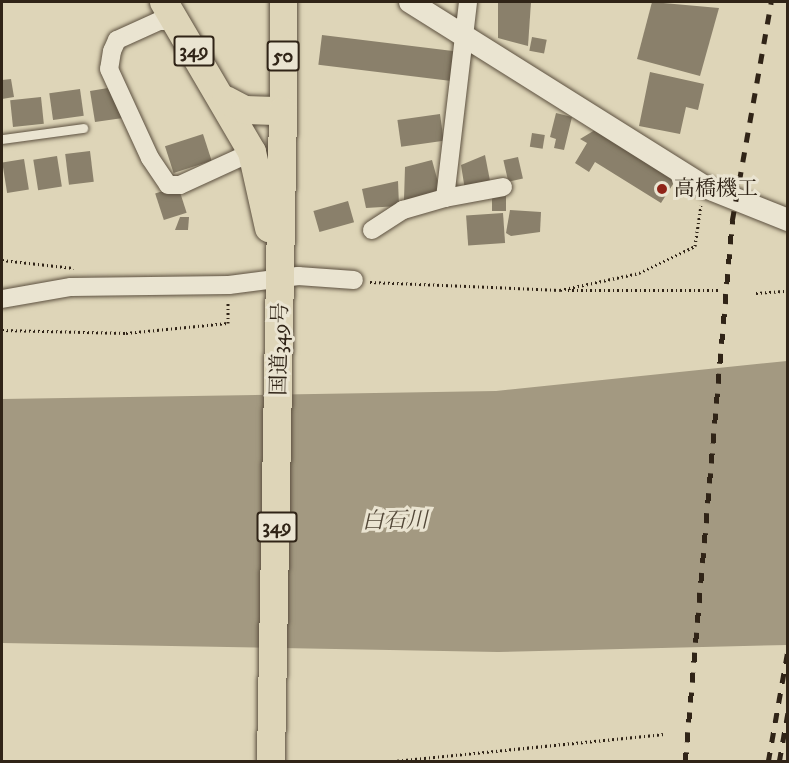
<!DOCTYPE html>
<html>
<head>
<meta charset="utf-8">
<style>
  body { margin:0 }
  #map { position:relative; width:789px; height:763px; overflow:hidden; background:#ded5b8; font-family:"IM FELL DW Pica","Noto Serif JP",serif }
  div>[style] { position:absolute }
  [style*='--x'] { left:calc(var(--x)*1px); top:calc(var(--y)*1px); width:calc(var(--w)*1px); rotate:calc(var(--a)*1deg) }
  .water>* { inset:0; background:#a39981 }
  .building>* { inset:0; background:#8a806b; transform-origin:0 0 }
  .path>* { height:3px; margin-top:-1.5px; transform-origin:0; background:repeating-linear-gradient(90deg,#302417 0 1.5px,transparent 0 4.5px) }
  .roads { filter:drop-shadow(0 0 2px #5c503f) drop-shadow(0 0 2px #5c503f) }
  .service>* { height:9px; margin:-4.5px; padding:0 4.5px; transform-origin:4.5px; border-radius:4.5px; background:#eae4d1 }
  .minor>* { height:18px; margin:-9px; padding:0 9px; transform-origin:9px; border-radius:9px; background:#eae4d1 }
  .tertiary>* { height:22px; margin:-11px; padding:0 11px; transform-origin:11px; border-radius:11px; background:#eae4d1 }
  .primary>* { height:27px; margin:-13.5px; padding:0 13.5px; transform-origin:13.5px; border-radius:13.5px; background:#ded5b8 }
  .trunk>* { height:28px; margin:-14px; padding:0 14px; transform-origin:14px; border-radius:14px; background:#ded5b8 }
  .rail>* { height:4.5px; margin-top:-2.25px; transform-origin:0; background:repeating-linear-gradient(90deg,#302417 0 10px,transparent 0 20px) }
  .dots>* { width:16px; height:16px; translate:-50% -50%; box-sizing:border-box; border:3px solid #eae4d1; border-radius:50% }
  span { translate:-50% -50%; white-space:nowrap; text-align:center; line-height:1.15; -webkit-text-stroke:6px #eae4d1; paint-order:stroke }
  .shield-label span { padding:2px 4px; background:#eae4d1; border:2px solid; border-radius:4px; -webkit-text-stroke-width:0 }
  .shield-label { font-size:20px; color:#302417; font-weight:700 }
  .poi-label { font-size:21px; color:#302417 }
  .left { translate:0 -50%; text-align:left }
  .street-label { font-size:21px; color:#302417 }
  .water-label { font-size:22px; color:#524737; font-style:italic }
  .frame { position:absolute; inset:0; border:3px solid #302417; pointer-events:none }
</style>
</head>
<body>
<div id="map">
  <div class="water">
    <div style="clip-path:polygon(787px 361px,787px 645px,498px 652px,2px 643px,2px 399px,496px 391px)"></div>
  </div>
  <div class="building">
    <div style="clip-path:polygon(498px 2px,531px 2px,528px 46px,498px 38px)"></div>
    <div style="clip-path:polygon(652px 2px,719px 8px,700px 76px,637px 59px)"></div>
    <div style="left:322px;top:35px;width:136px;height:30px;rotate:7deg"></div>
    <div style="left:532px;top:37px;width:15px;height:14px;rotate:11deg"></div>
    <div style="clip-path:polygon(650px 72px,704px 84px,698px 110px,686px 107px,680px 134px,639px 126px)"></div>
    <div style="clip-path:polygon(11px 79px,14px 97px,2px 99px,2px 80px)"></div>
    <div style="clip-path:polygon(114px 87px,123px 118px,95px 122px,90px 91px)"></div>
    <div style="left:80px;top:89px;width:27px;height:31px;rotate:82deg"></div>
    <div style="left:41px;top:97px;width:27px;height:31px;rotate:84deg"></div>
    <div style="clip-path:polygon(556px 113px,572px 117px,564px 150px,554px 148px,556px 139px,550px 137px)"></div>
    <div style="left:440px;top:114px;width:27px;height:43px;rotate:82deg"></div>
    <div style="clip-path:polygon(595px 130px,675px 181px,661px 203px,595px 162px,589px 172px,575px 163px,587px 143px,580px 139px)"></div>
    <div style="left:532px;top:133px;width:13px;height:14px;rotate:9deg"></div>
    <div style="left:203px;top:134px;width:28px;height:40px;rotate:72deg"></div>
    <div style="left:90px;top:151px;width:31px;height:25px;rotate:83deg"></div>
    <div style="clip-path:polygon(485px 155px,491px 186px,465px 190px,461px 165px)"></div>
    <div style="left:57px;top:156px;width:31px;height:24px;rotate:81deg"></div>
    <div style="left:518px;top:157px;width:22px;height:15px;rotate:77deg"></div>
    <div style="left:24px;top:159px;width:31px;height:22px;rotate:81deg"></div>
    <div style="clip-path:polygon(432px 160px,441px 193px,404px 200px,405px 167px)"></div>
    <div style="clip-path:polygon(398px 181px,399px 206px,366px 208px,362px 189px)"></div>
    <div style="left:178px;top:186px;width:28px;height:24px;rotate:72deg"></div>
    <div style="left:506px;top:196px;width:15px;height:14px;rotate:90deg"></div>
    <div style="left:348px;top:201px;width:22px;height:36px;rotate:74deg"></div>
    <div style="clip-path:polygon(510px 210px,541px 212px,540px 232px,511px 236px,506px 233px)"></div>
    <div style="left:503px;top:213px;width:30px;height:37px;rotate:86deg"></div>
    <div style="clip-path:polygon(180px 217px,189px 217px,188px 230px,175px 230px)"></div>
  </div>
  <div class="path">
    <div style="--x:2;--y:260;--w:72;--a:6.3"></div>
    <div style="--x:370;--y:282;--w:190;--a:2.4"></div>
    <div style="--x:560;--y:290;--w:81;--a:-12.1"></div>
    <div style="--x:639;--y:273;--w:62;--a:-25.7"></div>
    <div style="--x:695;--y:246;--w:41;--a:-81.7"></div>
    <div style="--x:568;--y:290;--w:153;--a:0"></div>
    <div style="--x:756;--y:293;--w:32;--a:-4"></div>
    <div style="--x:2;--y:330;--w:124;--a:1.4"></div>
    <div style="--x:126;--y:333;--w:102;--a:-5.6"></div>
    <div style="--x:228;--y:323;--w:20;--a:-90"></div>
    <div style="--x:384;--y:762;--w:282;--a:-5.7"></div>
  </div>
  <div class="roads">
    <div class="service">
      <div style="--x:2;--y:139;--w:82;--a:-7.7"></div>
    </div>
    <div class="minor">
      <div style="--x:175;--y:21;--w:16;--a:180"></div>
      <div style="--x:159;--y:21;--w:46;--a:155.7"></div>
      <div style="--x:117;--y:40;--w:12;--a:114"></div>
      <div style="--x:112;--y:51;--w:18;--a:99"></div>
      <div style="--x:109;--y:69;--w:98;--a:65.3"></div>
      <div style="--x:150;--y:158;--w:32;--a:56"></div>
      <div style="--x:168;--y:185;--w:12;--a:0"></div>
      <div style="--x:180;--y:185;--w:79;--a:-24.6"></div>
      <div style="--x:445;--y:198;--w:59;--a:-10.7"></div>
      <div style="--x:372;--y:230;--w:37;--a:-33"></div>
      <div style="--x:403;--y:210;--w:44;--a:-15.9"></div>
      <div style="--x:445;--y:198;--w:197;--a:-83.3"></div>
      <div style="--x:2;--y:299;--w:70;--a:-9.9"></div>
      <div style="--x:71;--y:287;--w:158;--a:-0.7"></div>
      <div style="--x:229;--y:285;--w:70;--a:-7.4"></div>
      <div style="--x:298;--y:276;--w:56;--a:4.1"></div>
    </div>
    <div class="tertiary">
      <div style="--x:410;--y:2;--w:346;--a:32.1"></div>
      <div style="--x:703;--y:186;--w:92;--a:21.8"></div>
    </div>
    <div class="primary">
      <div style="--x:283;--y:111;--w:109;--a:-90"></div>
    </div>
    <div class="trunk">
      <div style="--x:164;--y:2;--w:174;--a:59.6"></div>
      <div style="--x:252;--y:152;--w:78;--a:77.4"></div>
      <div style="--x:226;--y:100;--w:21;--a:28"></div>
      <div style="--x:245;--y:110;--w:38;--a:2"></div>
      <div style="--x:283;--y:111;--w:651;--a:91.06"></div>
    </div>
  </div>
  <div class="rail">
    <div style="--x:685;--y:762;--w:543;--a:-85.03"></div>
    <div style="--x:732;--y:221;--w:222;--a:-79.9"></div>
    <div style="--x:768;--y:762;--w:116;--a:-80"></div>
    <div style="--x:779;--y:762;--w:52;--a:-80"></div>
  </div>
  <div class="dots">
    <div style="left:662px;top:189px;background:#8f2418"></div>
  </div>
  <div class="shield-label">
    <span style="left:194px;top:51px">349</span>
    <span style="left:283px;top:56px">50</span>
    <span style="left:277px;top:527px">349</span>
  </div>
  <div class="poi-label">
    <span class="left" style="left:674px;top:189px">高橋機工</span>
  </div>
  <div class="street-label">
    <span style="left:280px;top:349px;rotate:-89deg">国道349号</span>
  </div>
  <div class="water-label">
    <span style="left:395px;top:521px;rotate:-1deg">白石川</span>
  </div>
  <div class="frame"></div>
</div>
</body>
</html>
